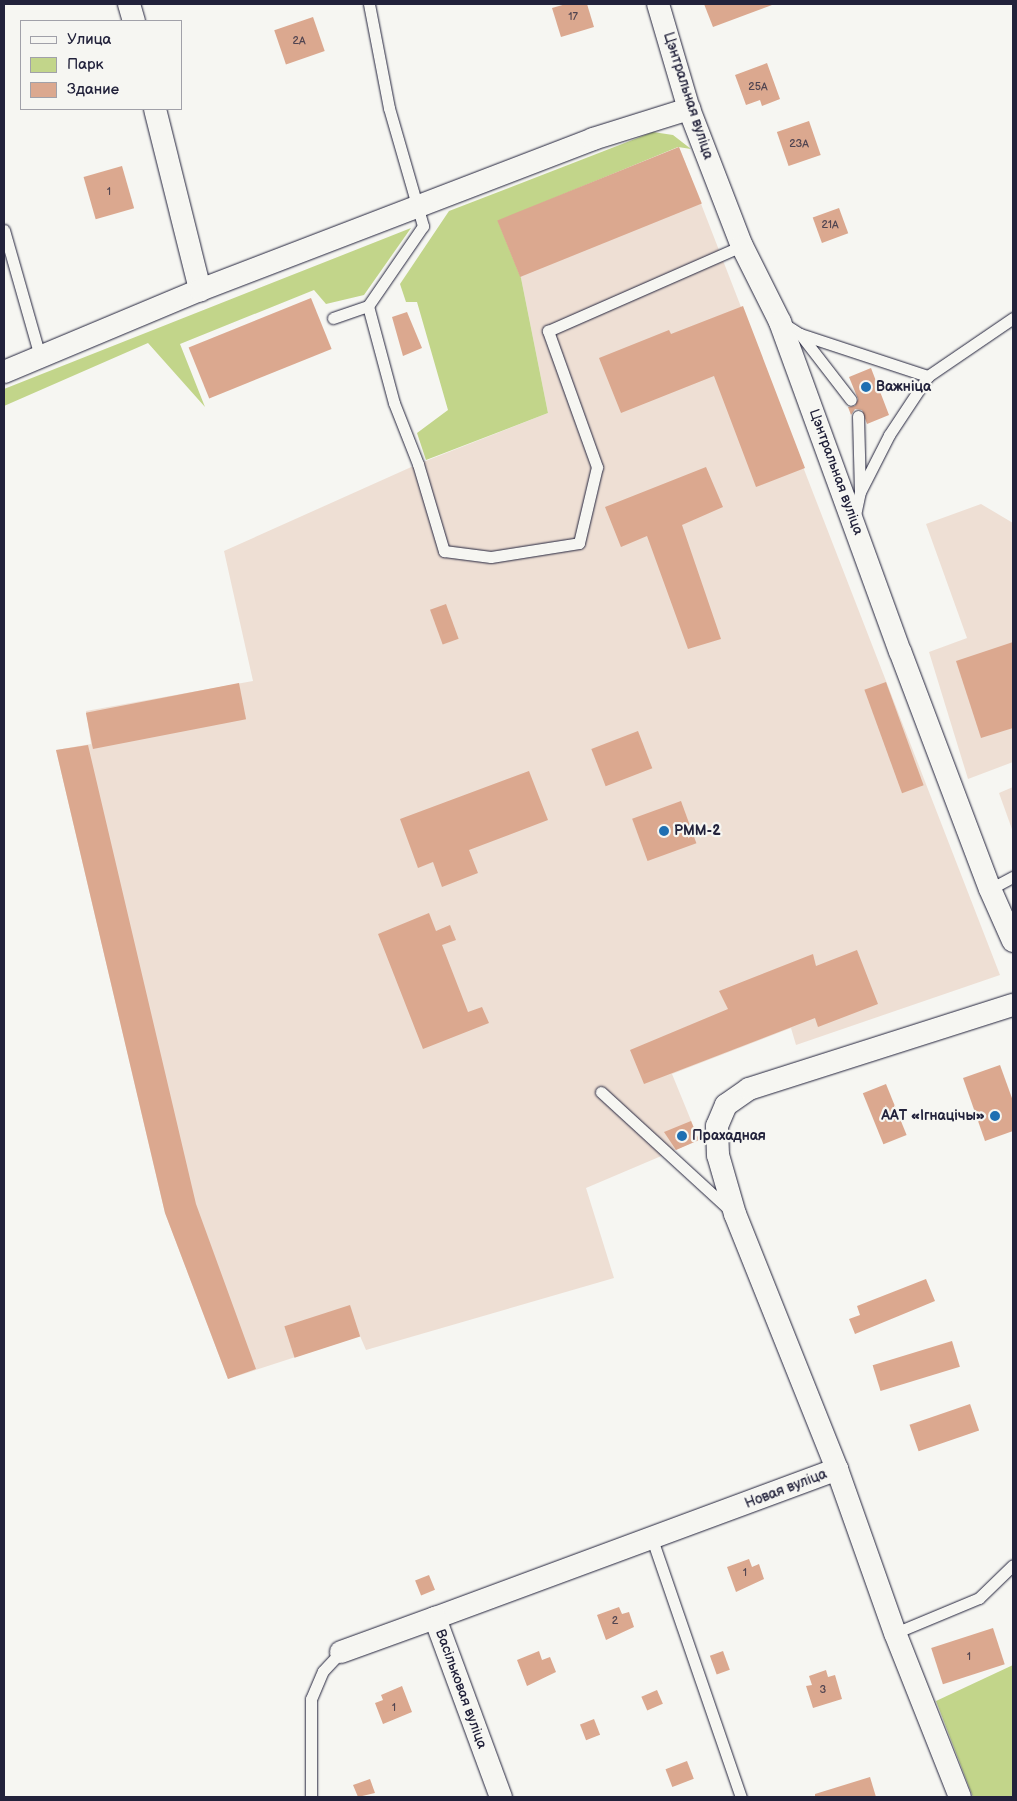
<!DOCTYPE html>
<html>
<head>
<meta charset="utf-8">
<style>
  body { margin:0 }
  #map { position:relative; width:1017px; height:1801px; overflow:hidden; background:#f6f6f2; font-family:"Balsamiq Sans",sans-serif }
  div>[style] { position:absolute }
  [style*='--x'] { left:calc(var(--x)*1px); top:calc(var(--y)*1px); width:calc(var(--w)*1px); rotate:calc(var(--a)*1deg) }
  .built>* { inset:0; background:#eedfd4 }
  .green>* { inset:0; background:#c2d58a }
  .building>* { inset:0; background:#dba88f; transform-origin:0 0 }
  .roads { filter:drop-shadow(0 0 1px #22223b) drop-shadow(0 0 1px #22223b) }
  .service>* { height:11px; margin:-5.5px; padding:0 5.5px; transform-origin:5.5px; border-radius:5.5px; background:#f6f6f2 }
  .minor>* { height:22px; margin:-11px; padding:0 11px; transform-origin:11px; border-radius:11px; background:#f6f6f2 }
  .dots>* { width:14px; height:14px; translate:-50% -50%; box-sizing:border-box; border:2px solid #f6f6f2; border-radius:50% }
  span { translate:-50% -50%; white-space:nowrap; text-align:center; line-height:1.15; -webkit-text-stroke:4.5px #f6f6f2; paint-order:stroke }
  .number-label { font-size:11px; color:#504450 }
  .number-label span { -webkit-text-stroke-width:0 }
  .street-label { font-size:14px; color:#22223b }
  .poi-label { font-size:14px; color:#22223b; font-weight:700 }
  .left { translate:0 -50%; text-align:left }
  .right { translate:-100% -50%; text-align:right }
  .frame { position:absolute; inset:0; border:5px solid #22223b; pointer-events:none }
  .legend { position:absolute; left:20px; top:20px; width:162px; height:90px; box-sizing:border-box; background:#f6f6f2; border:1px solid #a1a1a9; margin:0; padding:6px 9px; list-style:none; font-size:15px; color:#22223b }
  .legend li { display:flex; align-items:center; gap:10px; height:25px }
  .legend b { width:25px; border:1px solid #a1a1a9 }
</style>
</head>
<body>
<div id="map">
  <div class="built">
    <div style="clip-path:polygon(679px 147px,1000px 975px,796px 1045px,791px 1028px,672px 1074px,699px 1140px,586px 1188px,614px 1278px,366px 1350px,360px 1336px,228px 1379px,165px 1213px,56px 750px,91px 744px,86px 711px,253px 681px,224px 551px,418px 464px,548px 413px,521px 278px,498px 221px)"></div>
    <div style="clip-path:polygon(981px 504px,1013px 523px,1013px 762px,968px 779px,929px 652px,967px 638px,926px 524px)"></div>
    <div style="clip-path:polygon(1013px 787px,1013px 832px,999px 793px)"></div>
  </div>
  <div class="green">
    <div style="clip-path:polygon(653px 132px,673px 135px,691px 149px,678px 147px,498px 221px,521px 278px,548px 413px,426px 460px,417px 433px,448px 410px,417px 302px,406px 302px,400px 284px,449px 211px)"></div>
    <div style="clip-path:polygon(411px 228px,364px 295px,326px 304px,314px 290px,180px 344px,205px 407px,148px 343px,4px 406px,4px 389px)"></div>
    <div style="clip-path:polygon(1013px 1665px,1013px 1797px,973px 1797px,936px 1701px)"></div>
  </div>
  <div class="building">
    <div style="clip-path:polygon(566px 4px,587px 4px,594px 27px,561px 37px,552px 8px)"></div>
    <div style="clip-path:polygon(704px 4px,771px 4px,772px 5px,713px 27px)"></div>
    <div style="left:313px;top:17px;width:36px;height:41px;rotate:71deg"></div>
    <div style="clip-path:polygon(767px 63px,780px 99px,762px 106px,760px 100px,746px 105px,735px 75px)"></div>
    <div style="left:809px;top:121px;width:36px;height:34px;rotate:71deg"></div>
    <div style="left:679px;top:147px;width:61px;height:196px;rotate:68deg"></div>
    <div style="left:122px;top:166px;width:44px;height:40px;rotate:74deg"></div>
    <div style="left:839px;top:208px;width:27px;height:28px;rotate:70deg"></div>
    <div style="left:311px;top:298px;width:55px;height:132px;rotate:68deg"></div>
    <div style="clip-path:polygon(743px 306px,805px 468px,756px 487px,714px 376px,621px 413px,599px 358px,669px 330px,671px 334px)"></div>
    <div style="clip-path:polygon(407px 312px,422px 348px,403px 356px,392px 317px)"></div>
    <div style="clip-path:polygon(871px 368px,889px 415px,867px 424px,862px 410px,855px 409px,851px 415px,848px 407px,855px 406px,858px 399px,849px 377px)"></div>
    <div style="clip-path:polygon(706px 467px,723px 507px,682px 525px,721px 639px,688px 649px,647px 536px,621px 547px,605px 507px)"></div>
    <div style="left:446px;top:604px;width:37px;height:17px;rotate:70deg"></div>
    <div style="clip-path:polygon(1013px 642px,1013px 728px,981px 738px,956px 661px)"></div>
    <div style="left:886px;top:682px;width:110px;height:23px;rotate:70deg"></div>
    <div style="left:239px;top:683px;width:37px;height:156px;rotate:79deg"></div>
    <div style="left:638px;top:731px;width:40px;height:50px;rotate:69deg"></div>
    <div style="clip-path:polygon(88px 745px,196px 1204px,256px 1369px,228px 1379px,165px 1213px,56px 750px)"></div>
    <div style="clip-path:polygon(529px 771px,548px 820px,469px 850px,478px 873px,442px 887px,433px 862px,418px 868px,400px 819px)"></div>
    <div style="left:681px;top:801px;width:45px;height:52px;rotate:70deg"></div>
    <div style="clip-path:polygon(429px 913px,436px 931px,450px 925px,456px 940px,442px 945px,468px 1012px,482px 1007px,489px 1023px,423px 1049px,378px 934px)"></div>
    <div style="clip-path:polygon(857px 950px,878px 1004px,818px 1027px,815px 1018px,644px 1084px,630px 1050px,728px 1009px,719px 991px,813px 954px,816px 966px)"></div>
    <div style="clip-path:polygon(1000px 1065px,1013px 1101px,1013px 1131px,985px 1141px,963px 1078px)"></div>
    <div style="left:886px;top:1084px;width:55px;height:25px;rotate:68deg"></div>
    <div style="clip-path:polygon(691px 1121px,699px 1140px,676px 1150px,664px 1132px)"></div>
    <div style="clip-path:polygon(926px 1279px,935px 1301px,855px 1334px,849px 1319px,860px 1315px,857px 1306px)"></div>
    <div style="left:350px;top:1305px;width:33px;height:69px;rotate:72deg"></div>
    <div style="left:952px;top:1341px;width:27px;height:83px;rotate:73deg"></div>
    <div style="left:970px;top:1404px;width:28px;height:64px;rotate:71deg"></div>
    <div style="clip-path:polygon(749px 1559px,752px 1567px,759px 1564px,764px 1579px,736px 1592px,727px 1567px)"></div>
    <div style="left:429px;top:1575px;width:16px;height:15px;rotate:68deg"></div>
    <div style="clip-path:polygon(619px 1607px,622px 1614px,629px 1612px,634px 1627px,606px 1640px,597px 1615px)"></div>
    <div style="left:993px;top:1628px;width:38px;height:65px;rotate:72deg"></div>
    <div style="clip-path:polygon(539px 1651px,542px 1660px,550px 1657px,556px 1672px,527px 1686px,517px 1660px)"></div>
    <div style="left:723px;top:1651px;width:20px;height:14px;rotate:70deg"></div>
    <div style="clip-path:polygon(826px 1670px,828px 1677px,835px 1675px,842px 1699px,813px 1708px,806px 1686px,812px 1685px,809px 1676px)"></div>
    <div style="clip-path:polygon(402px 1686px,412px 1712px,383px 1724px,375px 1703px,383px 1700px,381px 1695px)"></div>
    <div style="left:657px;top:1690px;width:15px;height:17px;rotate:67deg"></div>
    <div style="left:594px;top:1719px;width:17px;height:15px;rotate:69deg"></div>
    <div style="left:687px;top:1761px;width:19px;height:23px;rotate:69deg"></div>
    <div style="clip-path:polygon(870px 1777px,876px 1797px,815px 1797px,815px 1794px)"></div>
    <div style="clip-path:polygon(370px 1779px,375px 1793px,358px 1797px,353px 1785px)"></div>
  </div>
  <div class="roads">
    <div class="service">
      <div style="--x:369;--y:4;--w:106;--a:79.1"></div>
      <div style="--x:389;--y:108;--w:123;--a:73.9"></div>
      <div style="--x:423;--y:226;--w:97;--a:124.5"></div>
      <div style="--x:368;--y:306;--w:100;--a:75"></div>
      <div style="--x:394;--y:403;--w:66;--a:68.5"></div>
      <div style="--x:418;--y:464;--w:91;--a:73.4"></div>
      <div style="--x:444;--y:551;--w:47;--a:7.3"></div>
      <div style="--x:491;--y:557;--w:89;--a:-9"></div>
      <div style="--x:579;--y:543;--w:78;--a:-76.7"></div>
      <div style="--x:597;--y:467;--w:145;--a:-109.8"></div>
      <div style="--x:548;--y:331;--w:212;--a:-23.7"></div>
      <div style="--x:4;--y:230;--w:131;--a:74.1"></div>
      <div style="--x:333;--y:318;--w:37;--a:-19"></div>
      <div style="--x:784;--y:324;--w:19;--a:32"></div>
      <div style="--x:800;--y:334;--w:135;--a:18.2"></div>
      <div style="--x:800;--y:334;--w:83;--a:52.3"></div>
      <div style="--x:858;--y:416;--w:74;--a:88.5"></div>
      <div style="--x:855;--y:515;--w:24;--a:-78"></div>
      <div style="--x:860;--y:492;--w:64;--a:-63"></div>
      <div style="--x:889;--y:435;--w:71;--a:-56.5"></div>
      <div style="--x:928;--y:376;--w:103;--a:-34.3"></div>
      <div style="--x:990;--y:889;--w:26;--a:-28"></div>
      <div style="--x:601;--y:1092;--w:175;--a:42.5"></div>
      <div style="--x:652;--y:1539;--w:273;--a:71"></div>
      <div style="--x:895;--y:1633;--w:91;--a:-22.6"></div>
      <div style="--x:979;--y:1598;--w:47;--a:-44.1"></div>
      <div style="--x:311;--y:1797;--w:98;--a:-90"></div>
      <div style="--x:311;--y:1699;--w:30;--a:-67"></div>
      <div style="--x:323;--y:1671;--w:26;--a:-47"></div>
    </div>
    <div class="minor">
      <div style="--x:129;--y:4;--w:18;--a:74"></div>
      <div style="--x:658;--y:4;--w:109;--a:73.6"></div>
      <div style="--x:689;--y:109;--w:147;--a:68.9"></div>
      <div style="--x:742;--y:246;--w:85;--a:63.4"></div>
      <div style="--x:780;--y:322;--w:350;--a:70"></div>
      <div style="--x:900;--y:651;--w:254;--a:69.3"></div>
      <div style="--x:990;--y:889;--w:57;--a:66.1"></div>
      <div style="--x:155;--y:109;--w:187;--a:76"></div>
      <div style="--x:4;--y:372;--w:212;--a:-22.7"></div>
      <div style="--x:200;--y:290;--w:421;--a:-21"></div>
      <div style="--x:593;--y:139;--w:101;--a:-17.4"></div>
      <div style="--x:435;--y:1618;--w:429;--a:-20.3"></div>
      <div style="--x:341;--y:1652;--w:100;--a:-19.9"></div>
      <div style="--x:435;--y:1618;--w:191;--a:69.8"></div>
      <div style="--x:960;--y:1797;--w:176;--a:-111.6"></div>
      <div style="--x:895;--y:1633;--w:174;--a:-109.5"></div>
      <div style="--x:837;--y:1469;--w:275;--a:-111.8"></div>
      <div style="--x:735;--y:1214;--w:61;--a:-106.1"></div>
      <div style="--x:718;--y:1155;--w:29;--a:-92"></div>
      <div style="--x:717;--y:1126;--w:23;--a:-67"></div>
      <div style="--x:726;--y:1105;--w:28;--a:-35"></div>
      <div style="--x:749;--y:1089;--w:277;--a:-17.7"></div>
    </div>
  </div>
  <div class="dots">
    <div style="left:866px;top:387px;background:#1f6fb2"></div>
    <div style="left:664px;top:831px;background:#1f6fb2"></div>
    <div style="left:995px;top:1116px;background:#1f6fb2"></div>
    <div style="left:682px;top:1136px;background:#1f6fb2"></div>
  </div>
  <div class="number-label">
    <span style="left:573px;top:17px">17</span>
    <span style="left:299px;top:41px">2А</span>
    <span style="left:758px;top:87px">25А</span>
    <span style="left:799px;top:144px">23А</span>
    <span style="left:109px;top:192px">1</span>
    <span style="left:830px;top:225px">21А</span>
    <span style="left:745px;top:1573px">1</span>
    <span style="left:615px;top:1621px">2</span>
    <span style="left:969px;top:1657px">1</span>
    <span style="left:823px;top:1690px">3</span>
    <span style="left:394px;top:1708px">1</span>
  </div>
  <div class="street-label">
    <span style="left:688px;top:96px;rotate:72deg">Цэнтральная вуліца</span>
    <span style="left:836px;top:472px;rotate:70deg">Цэнтральная вуліца</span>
    <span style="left:786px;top:1489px;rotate:-21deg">Новая вуліца</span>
    <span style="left:461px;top:1689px;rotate:70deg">Васільковая вуліца</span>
  </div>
  <div class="poi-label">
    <span class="left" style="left:876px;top:387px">Важніца</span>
    <span class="left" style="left:674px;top:831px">РММ-2</span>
    <span class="right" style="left:985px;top:1116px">ААТ «Ігнацічы»</span>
    <span class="left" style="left:692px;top:1136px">Прахадная</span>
  </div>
  <div class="frame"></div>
  <ul class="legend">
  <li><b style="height:6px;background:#f6f6f2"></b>Улица</li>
  <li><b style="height:14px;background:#c2d58a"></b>Парк</li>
  <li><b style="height:14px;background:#dba88f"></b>Здание</li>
  </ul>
</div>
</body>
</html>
